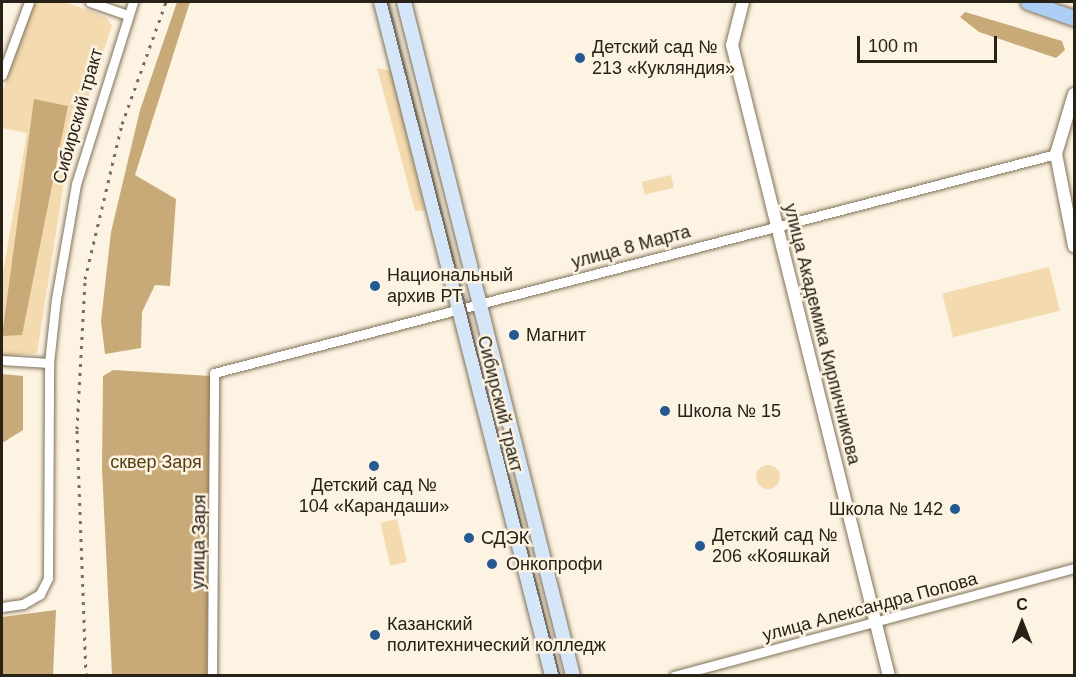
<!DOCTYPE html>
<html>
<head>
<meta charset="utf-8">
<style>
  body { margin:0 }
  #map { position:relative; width:1076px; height:677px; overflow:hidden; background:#fdf3e2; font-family:Arial,sans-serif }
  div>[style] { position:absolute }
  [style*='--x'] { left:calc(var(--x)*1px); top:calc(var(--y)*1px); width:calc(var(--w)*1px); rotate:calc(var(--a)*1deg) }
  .green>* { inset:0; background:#f4daaf; transform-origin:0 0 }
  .round { border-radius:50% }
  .forest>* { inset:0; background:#c8aa78 }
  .roads { filter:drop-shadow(0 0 2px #817259) drop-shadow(0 0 2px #817259) }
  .minor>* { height:9px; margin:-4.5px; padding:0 4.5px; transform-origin:4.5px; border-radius:4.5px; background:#fff }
  .tertiary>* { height:12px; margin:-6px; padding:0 6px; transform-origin:6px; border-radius:6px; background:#fff }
  .secondary>* { height:14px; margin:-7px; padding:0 7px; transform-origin:7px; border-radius:7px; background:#d5e6f9 }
  .primary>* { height:15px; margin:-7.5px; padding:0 7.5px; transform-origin:7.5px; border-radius:7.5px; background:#accdf4 }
  .tram>* { height:1.5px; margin:-0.75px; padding:0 0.75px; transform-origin:0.75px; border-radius:0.75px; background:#776f63 }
  .rail>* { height:3px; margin-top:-1.5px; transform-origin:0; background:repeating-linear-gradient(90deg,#776f63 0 3px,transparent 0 9px) }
  .dots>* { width:16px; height:16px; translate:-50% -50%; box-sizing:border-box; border:3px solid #fdf3e2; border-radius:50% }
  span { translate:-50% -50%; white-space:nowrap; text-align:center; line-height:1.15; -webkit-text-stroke:5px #fdf3e2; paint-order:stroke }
  .poi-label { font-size:18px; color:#272117 }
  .left { translate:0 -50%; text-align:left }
  .right { translate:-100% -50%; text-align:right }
  .street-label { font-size:18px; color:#272117 }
  .park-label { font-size:18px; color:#533d15 }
  .frame { position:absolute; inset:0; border:3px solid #272117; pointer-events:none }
  .north { position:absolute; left:992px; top:593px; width:60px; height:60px; -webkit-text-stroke:4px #fdf3e2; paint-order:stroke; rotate:0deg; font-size:16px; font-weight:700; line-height:24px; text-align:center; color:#272117 }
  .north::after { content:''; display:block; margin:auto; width:21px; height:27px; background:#272117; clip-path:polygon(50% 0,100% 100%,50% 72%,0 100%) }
  .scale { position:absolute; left:857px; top:36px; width:140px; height:27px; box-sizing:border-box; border:3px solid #272117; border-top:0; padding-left:8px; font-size:18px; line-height:21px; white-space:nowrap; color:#272117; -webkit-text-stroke:4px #fdf3e2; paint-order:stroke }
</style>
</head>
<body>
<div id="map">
  <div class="green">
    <div style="clip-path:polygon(34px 2px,65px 2px,106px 17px,112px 26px,68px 156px,37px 353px,2px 357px,2px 278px,27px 133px,2px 128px,2px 93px)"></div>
    <div style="clip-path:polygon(377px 68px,391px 71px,425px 210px,415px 211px)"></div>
    <div style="left:671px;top:175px;width:13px;height:30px;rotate:77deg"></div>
    <div style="left:1049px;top:267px;width:45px;height:110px;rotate:76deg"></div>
    <div class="round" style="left:756px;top:465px;width:24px;height:24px"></div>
    <div style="left:397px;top:519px;width:44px;height:17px;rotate:77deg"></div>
  </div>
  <div class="forest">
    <div style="clip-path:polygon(177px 2px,190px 2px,135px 175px,176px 199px,170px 286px,155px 285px,142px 312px,141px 348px,105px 354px,101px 321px,111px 232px,140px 110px)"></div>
    <div style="clip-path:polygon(965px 12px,1062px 41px,1065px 50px,1056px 58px,979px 32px,960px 17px)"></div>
    <div style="clip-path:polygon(34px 99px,68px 106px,22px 335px,2px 336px)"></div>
    <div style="clip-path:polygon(113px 370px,211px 376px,207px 675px,112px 675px,102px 469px,103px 376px)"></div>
    <div style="clip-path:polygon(2px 374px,23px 376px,23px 430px,2px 443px)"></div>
    <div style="clip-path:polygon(56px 610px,53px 675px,2px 675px,2px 617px)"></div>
  </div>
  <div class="roads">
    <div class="minor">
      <div style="--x:90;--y:2;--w:39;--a:19"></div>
      <div style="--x:2;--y:75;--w:78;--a:-69.7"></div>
      <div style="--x:2;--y:360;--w:47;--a:3.7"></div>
      <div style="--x:2;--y:607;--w:21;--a:-8"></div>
      <div style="--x:23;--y:604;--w:20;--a:-30"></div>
      <div style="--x:40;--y:594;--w:18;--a:-63"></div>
      <div style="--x:48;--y:578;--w:215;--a:-89.7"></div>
      <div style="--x:49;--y:363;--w:64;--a:-83.8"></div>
      <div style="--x:56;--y:299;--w:117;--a:-80.1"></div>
      <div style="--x:76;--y:184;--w:191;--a:-72.6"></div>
      <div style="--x:212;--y:676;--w:303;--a:-89.6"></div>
      <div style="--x:214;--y:373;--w:870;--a:-14.58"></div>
      <div style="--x:674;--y:676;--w:414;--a:-15.1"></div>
    </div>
    <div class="tertiary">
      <div style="--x:743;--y:2;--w:44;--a:104.3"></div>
      <div style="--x:732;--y:45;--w:650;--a:76.03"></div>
      <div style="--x:1074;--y:94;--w:63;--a:106.7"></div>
      <div style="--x:1056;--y:154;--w:94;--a:78.9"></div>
    </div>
    <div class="secondary">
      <div style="--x:381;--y:2;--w:695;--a:75.76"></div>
      <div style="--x:404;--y:2;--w:695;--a:75.92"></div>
    </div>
    <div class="primary">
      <div style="--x:1028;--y:2;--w:49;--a:19.2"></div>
    </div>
  </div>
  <div class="tram">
    <div style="--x:388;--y:2;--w:696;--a:75.68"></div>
  </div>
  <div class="rail">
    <div style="--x:86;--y:676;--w:247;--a:-92.1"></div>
    <div style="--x:77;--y:429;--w:150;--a:-86.9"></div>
    <div style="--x:85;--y:279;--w:159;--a:-76.6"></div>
    <div style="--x:122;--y:124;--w:130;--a:-70.2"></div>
  </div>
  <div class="dots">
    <div style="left:580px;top:58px;background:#245991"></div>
    <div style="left:375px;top:286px;background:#245991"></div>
    <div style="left:514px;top:335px;background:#245991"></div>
    <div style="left:665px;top:411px;background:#245991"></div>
    <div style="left:374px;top:466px;background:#245991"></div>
    <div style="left:955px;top:509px;background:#245991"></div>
    <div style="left:469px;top:538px;background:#245991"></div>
    <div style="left:700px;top:546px;background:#245991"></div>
    <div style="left:492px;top:564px;background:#245991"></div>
    <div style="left:375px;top:635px;background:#245991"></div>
  </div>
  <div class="poi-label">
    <span class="left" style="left:592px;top:58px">Детский сад №<br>213 «Кукляндия»</span>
    <span class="left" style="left:387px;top:286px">Национальный<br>архив РТ</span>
    <span class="left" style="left:526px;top:335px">Магнит</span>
    <span class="left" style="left:677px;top:411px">Школа № 15</span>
    <span style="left:374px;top:496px">Детский сад №<br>104 «Карандаши»</span>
    <span class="right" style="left:943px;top:509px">Школа № 142</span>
    <span class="left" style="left:712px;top:546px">Детский сад №<br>206 «Кояшкай</span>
    <span class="left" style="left:481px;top:538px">СДЭК</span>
    <span class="left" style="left:506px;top:564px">Онкопрофи</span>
    <span class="left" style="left:387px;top:635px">Казанский<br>политехнический колледж</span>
  </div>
  <div class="street-label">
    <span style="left:78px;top:116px;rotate:-74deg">Сибирский тракт</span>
    <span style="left:631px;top:247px;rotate:-15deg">улица 8 Марта</span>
    <span style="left:822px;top:334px;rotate:76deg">улица Академика Кирпичникова</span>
    <span style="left:500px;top:404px;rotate:76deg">Сибирский тракт</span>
    <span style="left:199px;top:542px;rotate:-89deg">улица Заря</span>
    <span style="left:870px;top:607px;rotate:-15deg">улица Александра Попова</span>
  </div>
  <div class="park-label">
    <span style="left:156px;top:462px">сквер Заря</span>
  </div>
  <div class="frame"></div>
  <div class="north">С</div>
  <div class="scale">100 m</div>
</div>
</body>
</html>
